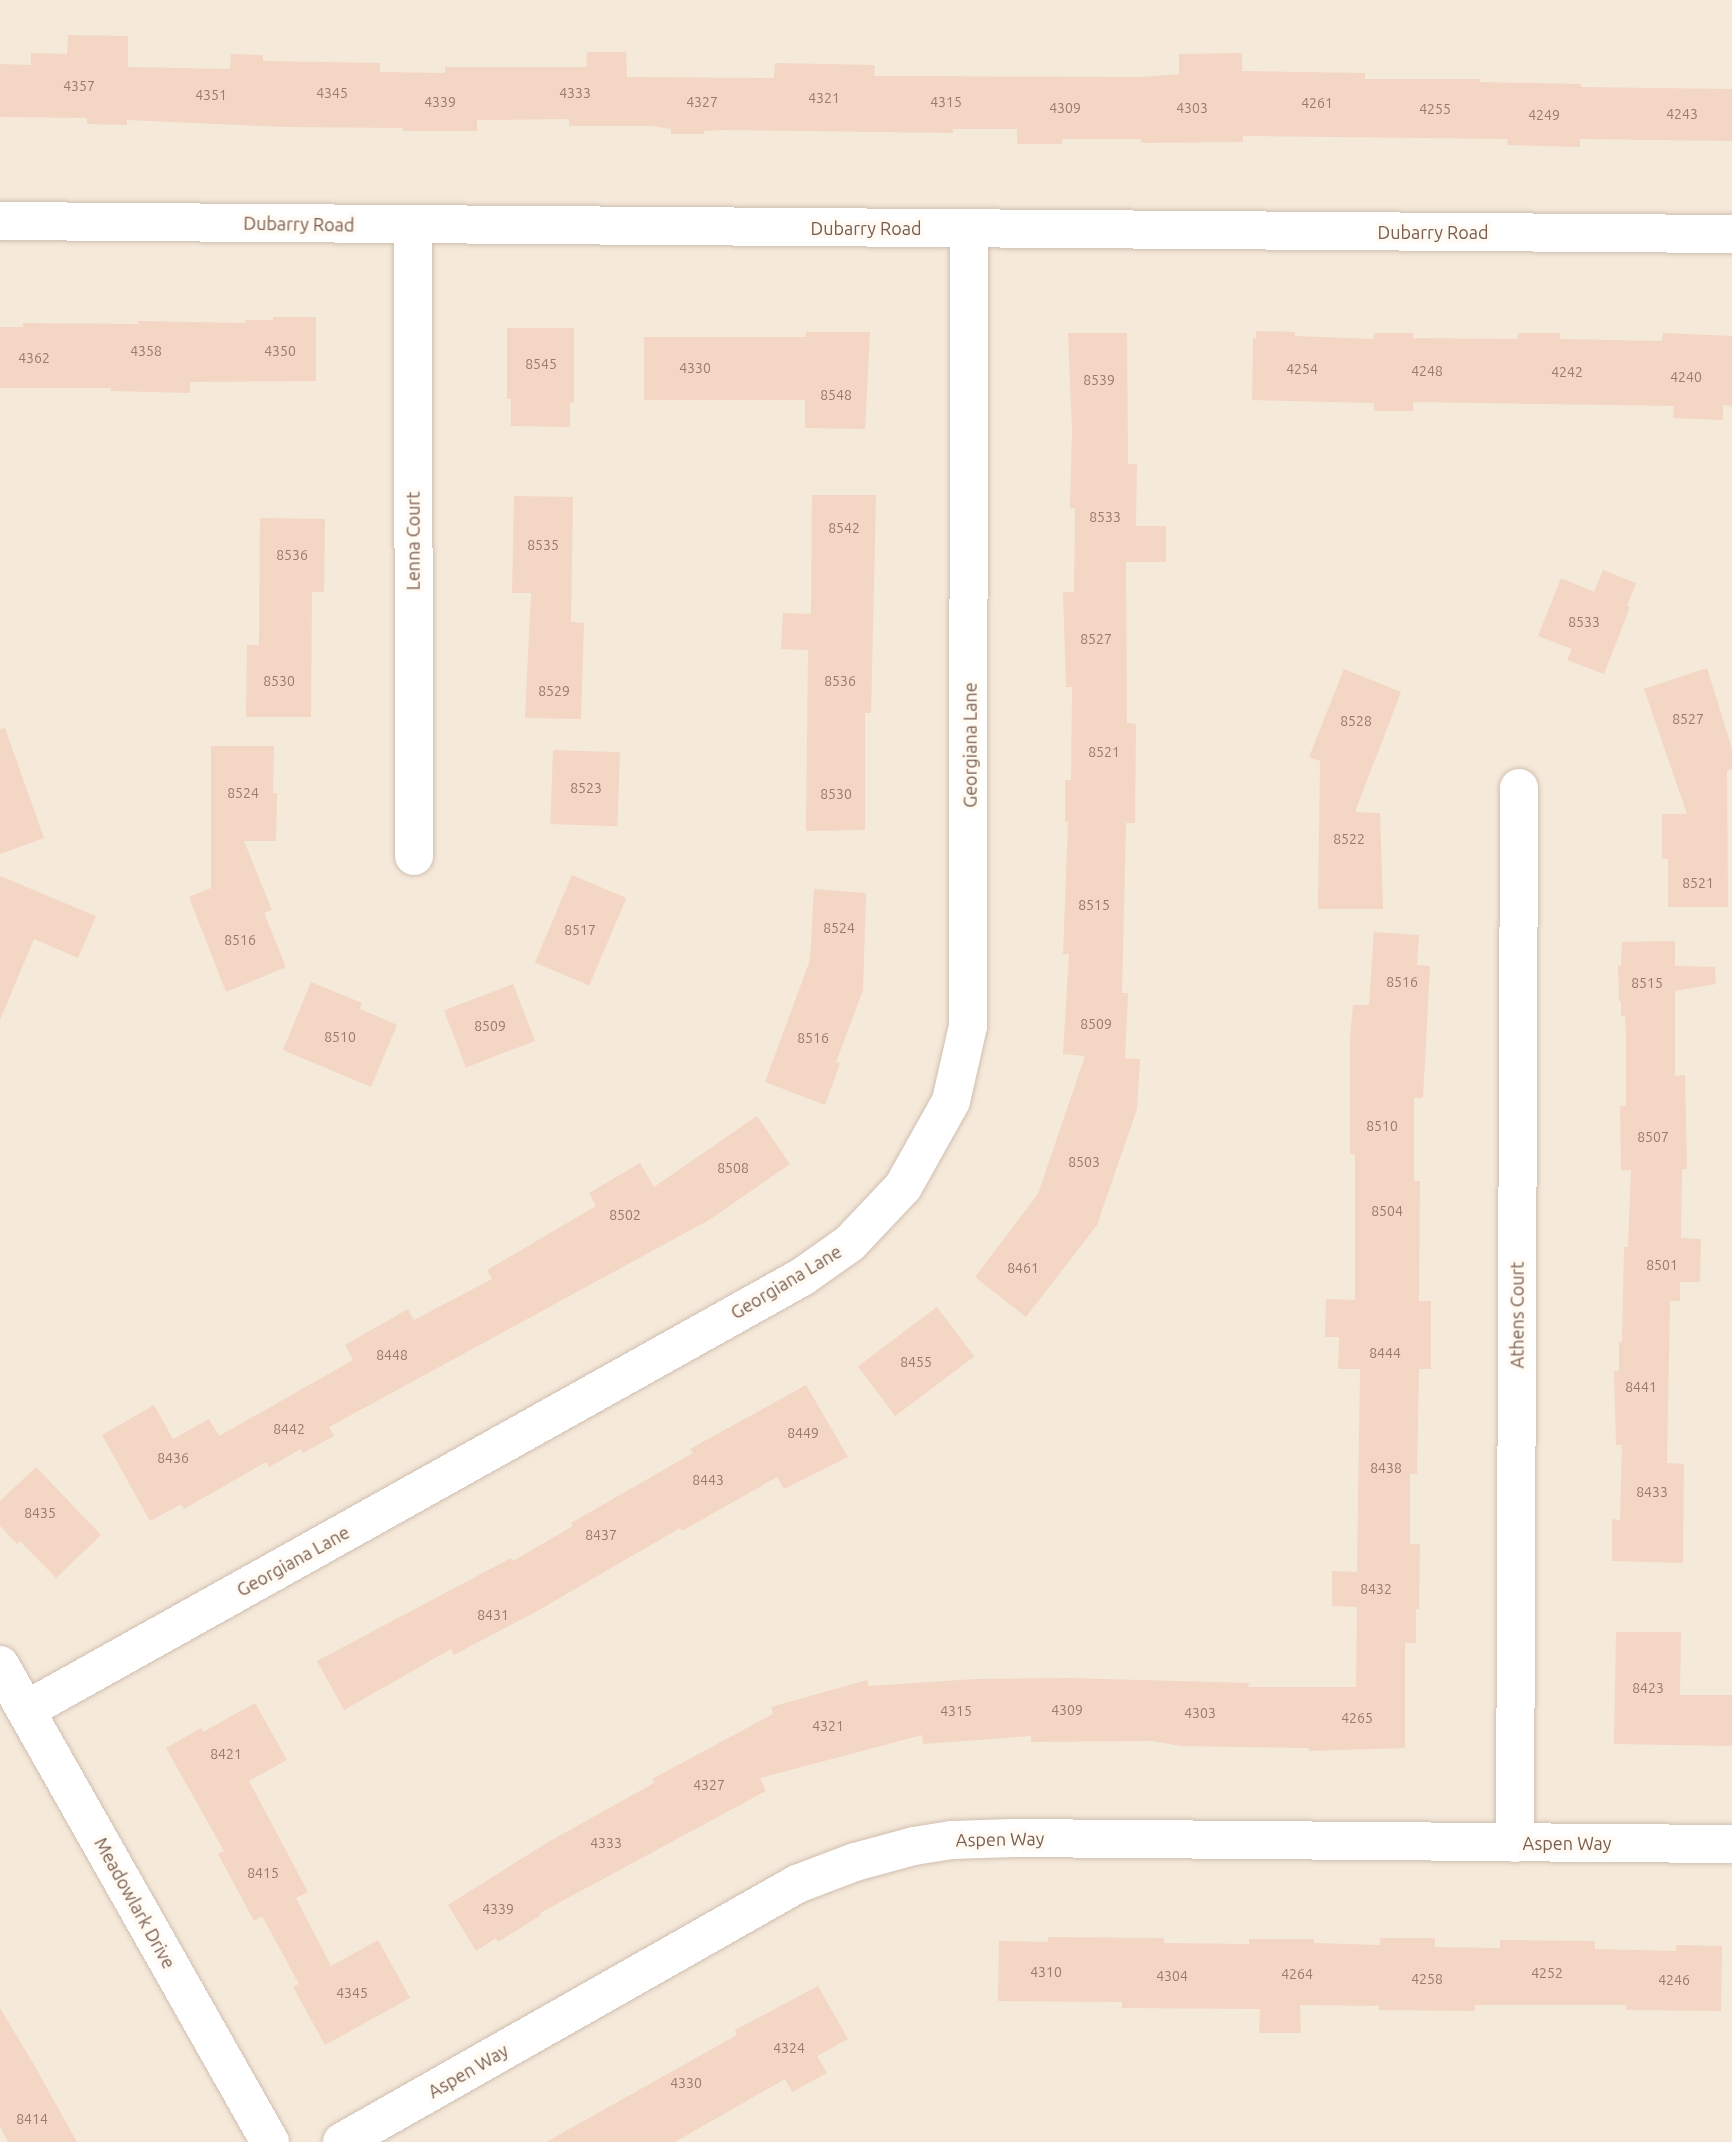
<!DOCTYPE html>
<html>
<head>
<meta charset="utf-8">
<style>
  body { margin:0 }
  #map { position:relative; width:1732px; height:2142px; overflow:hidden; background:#fdf6ec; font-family:Ubuntu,sans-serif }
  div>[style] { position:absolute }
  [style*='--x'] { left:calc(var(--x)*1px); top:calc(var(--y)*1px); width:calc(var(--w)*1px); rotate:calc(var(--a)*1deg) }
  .residential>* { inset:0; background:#f5e9da; transform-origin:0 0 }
  .building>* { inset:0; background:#f3d6c3; transform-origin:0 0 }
  .roads { filter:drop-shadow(0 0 2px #d0bfb0) drop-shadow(0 0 2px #d0bfb0) }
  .street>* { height:38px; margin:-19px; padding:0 19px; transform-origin:19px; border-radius:19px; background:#fff }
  span { translate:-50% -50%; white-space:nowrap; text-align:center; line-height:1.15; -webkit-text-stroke:7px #fffaf3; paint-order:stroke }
  .number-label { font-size:14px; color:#987b6a }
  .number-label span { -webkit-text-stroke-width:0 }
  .street-label { font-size:18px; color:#795d4d }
</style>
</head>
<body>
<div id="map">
  <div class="residential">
    <div style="left:0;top:0;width:1732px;height:2142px"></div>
  </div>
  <div class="building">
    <div style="clip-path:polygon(68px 35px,128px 36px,128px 67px,230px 69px,231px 54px,263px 55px,263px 61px,380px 63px,380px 72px,445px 73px,445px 67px,586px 67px,587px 52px,626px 52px,627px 77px,774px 78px,775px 63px,875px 65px,874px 76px,1140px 77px,1179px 74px,1179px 54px,1242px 53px,1242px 71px,1365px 73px,1365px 79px,1480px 79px,1480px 82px,1581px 84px,1581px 87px,1732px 89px,1732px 141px,1580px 139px,1580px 147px,1507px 145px,1508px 139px,1243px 136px,1243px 142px,1141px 143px,1141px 139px,1062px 139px,1062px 144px,1017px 144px,1017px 129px,953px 129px,953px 133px,723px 130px,704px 131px,704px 134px,671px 134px,671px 129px,652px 126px,569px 126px,569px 119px,477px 120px,477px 131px,403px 131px,403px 128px,285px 127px,127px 120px,127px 125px,87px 124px,87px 118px,0 117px,0 64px,31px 65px,31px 53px,67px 54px)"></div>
    <div style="clip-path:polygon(273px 317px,316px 317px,316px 381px,190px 382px,190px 393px,111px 391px,111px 388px,0 388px,0 327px,23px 327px,23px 323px,138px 324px,138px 321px,245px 323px,245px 320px,273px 320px)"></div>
    <div style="clip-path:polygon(507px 328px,574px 328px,574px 403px,570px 402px,570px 427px,511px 426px,511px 399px,507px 399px)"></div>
    <div style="clip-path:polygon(1256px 331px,1295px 332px,1295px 336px,1374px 339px,1374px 333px,1413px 333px,1413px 338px,1518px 339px,1518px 333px,1560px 333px,1560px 339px,1662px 341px,1663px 333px,1732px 336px,1732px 406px,1723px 405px,1723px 420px,1673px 418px,1674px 406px,1413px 402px,1413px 411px,1374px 411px,1374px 403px,1252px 400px,1253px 338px,1256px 338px)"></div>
    <div style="clip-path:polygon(806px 332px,870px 332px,865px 429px,805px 428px,805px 400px,644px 400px,644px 337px,806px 337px)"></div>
    <div style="clip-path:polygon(1068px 333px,1127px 333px,1128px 464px,1137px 464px,1136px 526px,1166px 526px,1166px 562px,1126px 562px,1127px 723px,1136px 724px,1135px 823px,1126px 823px,1122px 993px,1128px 993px,1125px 1058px,1140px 1059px,1137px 1109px,1097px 1225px,1026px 1317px,975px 1277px,1038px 1194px,1085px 1056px,1063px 1054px,1069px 954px,1063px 954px,1068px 822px,1065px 822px,1065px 780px,1071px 780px,1072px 687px,1066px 687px,1063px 592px,1074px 592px,1075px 508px,1070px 508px,1072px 431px)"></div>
    <div style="clip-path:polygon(812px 495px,876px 495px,871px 713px,865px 713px,865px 830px,806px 831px,808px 650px,781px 649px,783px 613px,811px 614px)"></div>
    <div style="clip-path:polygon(514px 496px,573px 497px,571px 622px,584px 623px,581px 719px,525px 718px,531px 593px,512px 593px)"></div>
    <div style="clip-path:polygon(260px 518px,325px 519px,324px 592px,312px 592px,311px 717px,246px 717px,247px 645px,259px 645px)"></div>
    <div style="clip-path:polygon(1603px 570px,1636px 583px,1627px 606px,1630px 607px,1604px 674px,1567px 660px,1572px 649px,1538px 636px,1561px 578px,1594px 592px)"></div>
    <div style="clip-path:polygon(1707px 668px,1732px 749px,1732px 769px,1727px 771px,1728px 907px,1668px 907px,1668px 859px,1662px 859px,1662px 814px,1687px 814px,1644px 689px)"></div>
    <div style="clip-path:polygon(1344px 669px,1401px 692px,1355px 812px,1380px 813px,1383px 909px,1318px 909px,1320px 761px,1309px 757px)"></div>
    <div style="clip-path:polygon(5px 728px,44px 838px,0 854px,0 729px)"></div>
    <div style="clip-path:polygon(211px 746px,274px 746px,273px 793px,277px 793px,276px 841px,244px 841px,272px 910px,264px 913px,286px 967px,226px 992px,189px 897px,211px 888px)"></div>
    <div style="left:553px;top:750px;width:67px;height:74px;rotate:2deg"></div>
    <div style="left:572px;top:875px;width:59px;height:95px;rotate:23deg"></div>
    <div style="clip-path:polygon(0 876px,96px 916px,78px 958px,34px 939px,0 1020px)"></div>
    <div style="clip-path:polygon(814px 889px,866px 893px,863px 990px,836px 1062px,840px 1063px,825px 1105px,765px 1082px,810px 960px)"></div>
    <div style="clip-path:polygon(1374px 932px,1419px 935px,1417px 965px,1430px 966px,1423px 1098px,1414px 1098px,1414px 1181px,1420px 1181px,1419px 1301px,1431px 1301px,1431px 1369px,1419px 1369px,1417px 1474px,1410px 1474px,1410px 1544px,1420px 1544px,1419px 1609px,1416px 1609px,1416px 1643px,1405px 1643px,1405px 1748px,1309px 1751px,1309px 1748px,1181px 1746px,1152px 1741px,1031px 1742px,1031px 1736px,923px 1744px,922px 1735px,760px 1778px,766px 1791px,540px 1913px,541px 1915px,498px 1942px,496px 1938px,476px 1951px,448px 1905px,550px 1841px,654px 1783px,652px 1779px,773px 1714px,771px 1707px,867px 1680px,869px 1686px,975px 1679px,1068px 1678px,1249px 1683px,1248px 1687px,1356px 1687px,1357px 1607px,1332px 1606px,1332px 1571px,1357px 1572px,1360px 1369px,1338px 1369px,1339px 1337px,1325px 1337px,1326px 1299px,1355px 1300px,1355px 1154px,1350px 1154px,1350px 1039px,1353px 1005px,1369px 1005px)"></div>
    <div style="clip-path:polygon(1675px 941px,1675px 966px,1715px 967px,1716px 984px,1675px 991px,1675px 1076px,1685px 1075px,1687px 1169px,1682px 1169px,1681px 1238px,1701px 1239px,1700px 1282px,1680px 1282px,1680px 1301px,1670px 1301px,1667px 1463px,1684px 1464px,1683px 1563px,1612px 1561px,1612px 1519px,1620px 1520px,1622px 1445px,1616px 1445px,1614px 1371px,1619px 1371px,1619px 1342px,1622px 1342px,1624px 1247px,1628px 1247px,1631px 1170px,1621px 1170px,1620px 1106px,1626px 1106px,1626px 1038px,1625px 1016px,1621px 1016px,1621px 1001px,1619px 1001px,1618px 965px,1621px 966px,1622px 942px)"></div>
    <div style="clip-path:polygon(311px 982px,362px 1003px,360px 1009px,397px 1025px,371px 1087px,283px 1050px)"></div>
    <div style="left:513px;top:984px;width:61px;height:74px;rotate:69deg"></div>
    <div style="clip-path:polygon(757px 1116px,790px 1164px,709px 1220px,329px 1427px,334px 1436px,303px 1453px,301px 1449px,269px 1467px,266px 1462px,184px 1509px,181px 1504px,150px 1521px,102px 1435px,154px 1405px,173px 1439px,209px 1419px,219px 1436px,353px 1360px,345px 1345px,408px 1309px,414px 1320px,492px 1279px,487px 1270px,596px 1206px,589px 1193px,640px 1163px,654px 1187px)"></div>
    <div style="left:937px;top:1307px;width:62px;height:99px;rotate:53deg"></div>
    <div style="clip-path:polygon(806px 1385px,848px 1457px,784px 1489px,777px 1477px,682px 1531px,680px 1528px,539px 1610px,454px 1655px,451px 1649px,344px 1710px,317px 1661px,511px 1558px,513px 1561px,573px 1526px,571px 1523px,693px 1453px,690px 1449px)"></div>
    <div style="clip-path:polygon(36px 1467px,101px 1535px,56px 1578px,20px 1541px,17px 1544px,0 1526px,0 1501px)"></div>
    <div style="clip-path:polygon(1616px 1632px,1681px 1632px,1680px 1695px,1732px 1695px,1732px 1746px,1614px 1744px)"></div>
    <div style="clip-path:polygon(255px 1703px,287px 1760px,249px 1781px,308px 1892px,296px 1898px,331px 1966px,378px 1940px,410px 1998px,325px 2045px,293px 1987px,299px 1984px,262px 1916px,254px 1921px,218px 1854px,224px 1851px,166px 1748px,201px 1728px,203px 1732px)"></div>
    <div style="clip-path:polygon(1048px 1937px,1164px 1938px,1164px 1943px,1249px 1944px,1249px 1939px,1314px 1939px,1314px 1943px,1380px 1945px,1380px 1938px,1435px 1938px,1435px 1947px,1500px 1948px,1500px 1940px,1595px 1941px,1595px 1949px,1676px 1951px,1676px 1945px,1722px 1946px,1721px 2011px,1626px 2010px,1626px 2005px,1475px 2005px,1475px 2011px,1379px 2010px,1379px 2006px,1300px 2005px,1301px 2033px,1259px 2033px,1260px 2009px,1122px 2008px,1122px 2002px,998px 2001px,999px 1941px,1048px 1942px)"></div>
    <div style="clip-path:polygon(818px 1986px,848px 2039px,817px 2056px,827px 2073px,792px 2092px,785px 2079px,675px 2142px,546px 2142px,737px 2035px,735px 2030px)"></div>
    <div style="clip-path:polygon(0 2008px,33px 2063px,77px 2142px,8px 2142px,0 2127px)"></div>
  </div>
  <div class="roads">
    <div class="street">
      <div style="--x:0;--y:221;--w:1732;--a:0.43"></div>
      <div style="--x:413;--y:225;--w:631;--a:89.91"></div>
      <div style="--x:0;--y:1665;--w:548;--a:60.49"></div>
      <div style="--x:26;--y:1710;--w:889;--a:-29.16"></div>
      <div style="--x:802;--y:1277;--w:59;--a:-35.3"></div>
      <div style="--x:850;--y:1243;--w:77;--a:-46.6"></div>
      <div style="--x:903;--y:1187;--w:98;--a:-60.8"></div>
      <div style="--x:951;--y:1101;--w:77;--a:-77.2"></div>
      <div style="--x:968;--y:1026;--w:797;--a:-89.93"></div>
      <div style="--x:1515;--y:1843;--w:1055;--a:-89.78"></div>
      <div style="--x:342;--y:2142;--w:523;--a:-29.55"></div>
      <div style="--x:797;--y:1884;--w:62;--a:-20.8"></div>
      <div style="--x:855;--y:1862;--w:61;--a:-15.2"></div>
      <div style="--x:914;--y:1846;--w:38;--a:-9"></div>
      <div style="--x:952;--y:1840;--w:60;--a:-1.9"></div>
      <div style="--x:1012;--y:1838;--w:720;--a:0.48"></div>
    </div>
  </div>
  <div class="number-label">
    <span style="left:79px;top:86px">4357</span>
    <span style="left:332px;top:93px">4345</span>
    <span style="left:575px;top:93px">4333</span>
    <span style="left:211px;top:95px">4351</span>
    <span style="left:824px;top:98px">4321</span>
    <span style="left:440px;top:102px">4339</span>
    <span style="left:702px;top:102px">4327</span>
    <span style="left:946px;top:102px">4315</span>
    <span style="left:1317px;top:103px">4261</span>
    <span style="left:1065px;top:108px">4309</span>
    <span style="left:1192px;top:108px">4303</span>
    <span style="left:1435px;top:109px">4255</span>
    <span style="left:1682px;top:114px">4243</span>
    <span style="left:1544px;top:115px">4249</span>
    <span style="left:146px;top:351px">4358</span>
    <span style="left:280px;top:351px">4350</span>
    <span style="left:34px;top:358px">4362</span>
    <span style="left:541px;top:364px">8545</span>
    <span style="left:695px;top:368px">4330</span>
    <span style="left:1302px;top:369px">4254</span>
    <span style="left:1427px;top:371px">4248</span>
    <span style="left:1567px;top:372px">4242</span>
    <span style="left:1686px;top:377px">4240</span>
    <span style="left:1099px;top:380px">8539</span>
    <span style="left:836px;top:395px">8548</span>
    <span style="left:1105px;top:517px">8533</span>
    <span style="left:844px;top:528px">8542</span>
    <span style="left:543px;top:545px">8535</span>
    <span style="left:292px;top:555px">8536</span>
    <span style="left:1584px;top:622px">8533</span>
    <span style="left:1096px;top:639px">8527</span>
    <span style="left:279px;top:681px">8530</span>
    <span style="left:840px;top:681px">8536</span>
    <span style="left:554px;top:691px">8529</span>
    <span style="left:1688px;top:719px">8527</span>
    <span style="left:1356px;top:721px">8528</span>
    <span style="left:1104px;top:752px">8521</span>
    <span style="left:586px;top:788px">8523</span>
    <span style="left:243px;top:793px">8524</span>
    <span style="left:836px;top:794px">8530</span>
    <span style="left:1349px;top:839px">8522</span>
    <span style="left:1698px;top:883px">8521</span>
    <span style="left:1094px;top:905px">8515</span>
    <span style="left:839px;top:928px">8524</span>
    <span style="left:580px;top:930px">8517</span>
    <span style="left:240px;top:940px">8516</span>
    <span style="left:1402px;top:982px">8516</span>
    <span style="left:1647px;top:983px">8515</span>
    <span style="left:1096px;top:1024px">8509</span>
    <span style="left:490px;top:1026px">8509</span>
    <span style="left:340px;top:1037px">8510</span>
    <span style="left:813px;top:1038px">8516</span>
    <span style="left:1382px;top:1126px">8510</span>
    <span style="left:1653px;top:1137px">8507</span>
    <span style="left:1084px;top:1162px">8503</span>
    <span style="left:733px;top:1168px">8508</span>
    <span style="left:1387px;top:1211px">8504</span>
    <span style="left:625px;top:1215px">8502</span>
    <span style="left:1662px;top:1265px">8501</span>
    <span style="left:1023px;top:1268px">8461</span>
    <span style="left:1385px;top:1353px">8444</span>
    <span style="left:392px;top:1355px">8448</span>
    <span style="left:916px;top:1362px">8455</span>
    <span style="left:1641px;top:1387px">8441</span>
    <span style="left:289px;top:1429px">8442</span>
    <span style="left:803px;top:1433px">8449</span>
    <span style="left:173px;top:1458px">8436</span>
    <span style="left:1386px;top:1468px">8438</span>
    <span style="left:708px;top:1480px">8443</span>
    <span style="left:1652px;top:1492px">8433</span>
    <span style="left:40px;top:1513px">8435</span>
    <span style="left:601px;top:1535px">8437</span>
    <span style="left:1376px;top:1589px">8432</span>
    <span style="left:493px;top:1615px">8431</span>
    <span style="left:1648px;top:1688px">8423</span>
    <span style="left:1067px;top:1710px">4309</span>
    <span style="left:956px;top:1711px">4315</span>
    <span style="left:1200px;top:1713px">4303</span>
    <span style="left:1357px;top:1718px">4265</span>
    <span style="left:828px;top:1726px">4321</span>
    <span style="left:226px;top:1754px">8421</span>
    <span style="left:709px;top:1785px">4327</span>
    <span style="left:606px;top:1843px">4333</span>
    <span style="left:263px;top:1873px">8415</span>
    <span style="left:498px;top:1909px">4339</span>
    <span style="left:1046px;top:1972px">4310</span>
    <span style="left:1547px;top:1973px">4252</span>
    <span style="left:1297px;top:1974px">4264</span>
    <span style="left:1172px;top:1976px">4304</span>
    <span style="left:1427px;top:1979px">4258</span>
    <span style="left:1674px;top:1980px">4246</span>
    <span style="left:352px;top:1993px">4345</span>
    <span style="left:789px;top:2048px">4324</span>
    <span style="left:686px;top:2083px">4330</span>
    <span style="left:32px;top:2119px">8414</span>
  </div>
  <div class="street-label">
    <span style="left:299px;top:224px;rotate:1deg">Dubarry Road</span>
    <span style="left:866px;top:228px">Dubarry Road</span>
    <span style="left:1433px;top:232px">Dubarry Road</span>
    <span style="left:413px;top:541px;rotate:-90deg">Lenna Court</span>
    <span style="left:970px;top:745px;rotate:-90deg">Georgiana Lane</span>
    <span style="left:786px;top:1282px;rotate:-31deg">Georgiana Lane</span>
    <span style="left:1517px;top:1315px;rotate:-90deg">Athens Court</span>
    <span style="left:293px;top:1561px;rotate:-29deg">Georgiana Lane</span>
    <span style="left:1000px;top:1839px;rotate:-1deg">Aspen Way</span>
    <span style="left:1567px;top:1843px">Aspen Way</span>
    <span style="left:135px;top:1903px;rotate:61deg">Meadowlark Drive</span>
    <span style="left:468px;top:2071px;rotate:-30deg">Aspen Way</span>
  </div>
</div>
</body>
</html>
